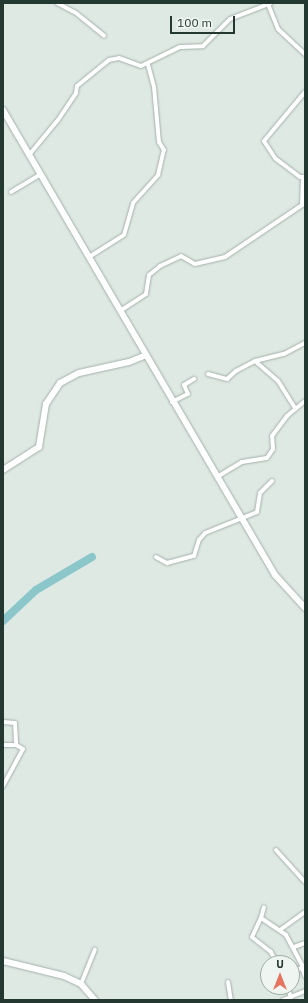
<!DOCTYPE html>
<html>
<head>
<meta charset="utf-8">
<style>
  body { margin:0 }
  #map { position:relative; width:308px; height:1003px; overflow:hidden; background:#dfe9e4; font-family:"IBM Plex Sans",sans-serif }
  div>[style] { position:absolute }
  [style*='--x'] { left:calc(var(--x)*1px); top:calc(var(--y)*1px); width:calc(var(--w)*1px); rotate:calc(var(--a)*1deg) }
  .river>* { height:8px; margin:-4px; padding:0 4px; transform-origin:4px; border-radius:4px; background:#8bc7ca }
  .roads { filter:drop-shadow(0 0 1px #a3b0aa) drop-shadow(0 0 1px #a3b0aa) }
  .street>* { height:4px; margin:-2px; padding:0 2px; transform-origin:2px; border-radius:2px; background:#fff }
  .secondary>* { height:6px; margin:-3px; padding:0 3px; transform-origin:3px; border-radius:3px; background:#fff }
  span { translate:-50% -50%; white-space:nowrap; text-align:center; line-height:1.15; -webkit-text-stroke:4px #eff6f2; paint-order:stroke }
  .frame { position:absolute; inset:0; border:4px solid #223830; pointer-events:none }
  .north { position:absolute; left:260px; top:955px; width:40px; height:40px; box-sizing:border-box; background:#eff6f2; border:1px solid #9daaa4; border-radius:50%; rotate:0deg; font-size:11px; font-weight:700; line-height:16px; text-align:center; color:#223830 }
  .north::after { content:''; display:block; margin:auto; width:14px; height:18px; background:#e67460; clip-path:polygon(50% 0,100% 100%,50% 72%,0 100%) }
  .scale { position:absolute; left:170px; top:16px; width:65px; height:18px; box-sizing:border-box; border:2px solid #223830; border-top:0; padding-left:5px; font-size:12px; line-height:14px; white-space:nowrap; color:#223830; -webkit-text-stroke:3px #eff6f2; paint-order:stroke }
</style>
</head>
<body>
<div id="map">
  <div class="river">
    <div style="--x:3;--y:621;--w:45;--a:-43.2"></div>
    <div style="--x:36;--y:590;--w:65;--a:-30.5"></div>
  </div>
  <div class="roads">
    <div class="street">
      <div style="--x:57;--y:3;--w:21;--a:28"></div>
      <div style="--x:76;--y:13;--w:36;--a:39"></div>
      <div style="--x:268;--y:4;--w:27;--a:68"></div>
      <div style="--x:278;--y:29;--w:37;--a:43"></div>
      <div style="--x:29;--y:155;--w:45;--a:-50.4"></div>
      <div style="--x:58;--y:120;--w:32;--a:-56"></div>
      <div style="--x:76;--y:93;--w:7;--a:-82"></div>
      <div style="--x:77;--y:86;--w:41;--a:-39.1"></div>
      <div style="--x:109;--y:60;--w:10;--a:-11"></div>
      <div style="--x:119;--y:58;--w:23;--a:20"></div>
      <div style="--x:141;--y:66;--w:43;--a:-26"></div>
      <div style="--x:180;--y:47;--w:23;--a:-2"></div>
      <div style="--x:203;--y:46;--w:38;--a:-45"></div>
      <div style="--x:230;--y:19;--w:44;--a:-21.3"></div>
      <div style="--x:305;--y:177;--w:5;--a:180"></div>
      <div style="--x:300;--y:177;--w:31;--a:-143"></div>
      <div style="--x:275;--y:158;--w:20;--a:-123"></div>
      <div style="--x:264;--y:141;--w:64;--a:-50.1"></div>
      <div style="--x:11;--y:192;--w:35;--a:-31"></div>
      <div style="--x:89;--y:257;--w:41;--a:-32.2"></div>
      <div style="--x:124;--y:235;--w:33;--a:-74"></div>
      <div style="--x:133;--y:203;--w:38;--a:-48"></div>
      <div style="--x:158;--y:175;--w:26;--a:-77"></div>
      <div style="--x:164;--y:150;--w:9;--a:-122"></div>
      <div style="--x:159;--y:142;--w:55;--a:-95.2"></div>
      <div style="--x:154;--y:87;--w:23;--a:-105"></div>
      <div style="--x:120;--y:311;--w:31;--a:-33"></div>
      <div style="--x:146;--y:294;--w:19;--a:-81"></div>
      <div style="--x:149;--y:275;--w:14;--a:-39"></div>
      <div style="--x:160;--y:266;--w:23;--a:-25"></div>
      <div style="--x:181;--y:256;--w:16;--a:30"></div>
      <div style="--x:195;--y:264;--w:31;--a:-13"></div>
      <div style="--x:225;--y:257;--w:93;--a:-34"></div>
      <div style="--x:302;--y:205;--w:28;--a:-88"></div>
      <div style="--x:208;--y:374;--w:20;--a:15"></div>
      <div style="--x:227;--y:379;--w:12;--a:-42"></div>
      <div style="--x:236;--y:371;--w:21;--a:-28"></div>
      <div style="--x:172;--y:402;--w:18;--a:-27"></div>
      <div style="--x:188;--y:394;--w:10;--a:-114"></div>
      <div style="--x:184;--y:385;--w:12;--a:-31"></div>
      <div style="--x:295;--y:408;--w:32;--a:-122"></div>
      <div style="--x:278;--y:381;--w:30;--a:-139"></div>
      <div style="--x:255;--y:361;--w:30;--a:-14"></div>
      <div style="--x:284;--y:354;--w:24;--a:-28"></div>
      <div style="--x:217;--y:477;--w:29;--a:-31"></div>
      <div style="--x:242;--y:462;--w:25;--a:-9"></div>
      <div style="--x:267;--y:458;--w:11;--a:-56"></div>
      <div style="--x:273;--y:449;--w:13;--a:-94"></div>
      <div style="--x:272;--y:436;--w:25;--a:-53"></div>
      <div style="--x:287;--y:416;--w:23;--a:-40"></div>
      <div style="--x:156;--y:557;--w:13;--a:29"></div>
      <div style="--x:167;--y:563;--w:28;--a:-15"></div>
      <div style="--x:194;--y:556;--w:17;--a:-73"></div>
      <div style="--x:199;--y:540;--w:9;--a:-49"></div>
      <div style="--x:205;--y:533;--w:56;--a:-22"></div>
      <div style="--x:257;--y:512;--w:19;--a:-81"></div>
      <div style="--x:260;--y:493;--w:17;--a:-45"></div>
      <div style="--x:3;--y:722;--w:12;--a:5"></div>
      <div style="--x:15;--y:723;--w:22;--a:87"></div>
      <div style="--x:16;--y:745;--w:13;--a:180"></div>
      <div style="--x:3;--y:786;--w:42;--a:-61.6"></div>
      <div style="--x:23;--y:749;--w:8;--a:-150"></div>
      <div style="--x:276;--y:850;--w:43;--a:47.8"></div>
      <div style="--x:261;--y:918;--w:11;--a:-75"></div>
      <div style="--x:280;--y:930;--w:31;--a:-36"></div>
      <div style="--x:294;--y:947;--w:12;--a:-20"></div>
      <div style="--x:277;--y:963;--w:13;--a:-119"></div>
      <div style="--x:271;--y:952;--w:24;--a:-142"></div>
      <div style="--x:252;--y:937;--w:21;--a:-65"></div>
      <div style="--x:261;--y:918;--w:30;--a:34"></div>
      <div style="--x:286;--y:935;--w:36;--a:62"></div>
      <div style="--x:302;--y:968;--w:9;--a:69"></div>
      <div style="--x:292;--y:972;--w:13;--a:-23"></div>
      <div style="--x:228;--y:982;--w:18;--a:81"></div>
      <div style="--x:81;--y:984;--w:37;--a:-68"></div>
      <div style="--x:287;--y:987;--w:11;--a:68"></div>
      <div style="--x:283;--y:1000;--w:24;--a:-22"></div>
    </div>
    <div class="secondary">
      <div style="--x:3;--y:110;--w:539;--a:59.67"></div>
      <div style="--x:275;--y:575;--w:45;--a:47.7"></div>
      <div style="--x:3;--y:470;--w:43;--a:-32.6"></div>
      <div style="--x:39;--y:447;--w:44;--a:-80.8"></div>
      <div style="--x:46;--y:404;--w:25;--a:-56"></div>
      <div style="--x:60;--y:383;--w:21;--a:-28"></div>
      <div style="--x:79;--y:373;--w:51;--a:-12.4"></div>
      <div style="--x:129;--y:362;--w:18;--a:-22"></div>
      <div style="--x:3;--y:961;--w:63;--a:13.8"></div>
      <div style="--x:64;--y:976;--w:19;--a:25"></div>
      <div style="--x:81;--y:984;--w:21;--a:49"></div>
    </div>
  </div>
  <div class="frame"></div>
  <div class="north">U</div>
  <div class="scale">100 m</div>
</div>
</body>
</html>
